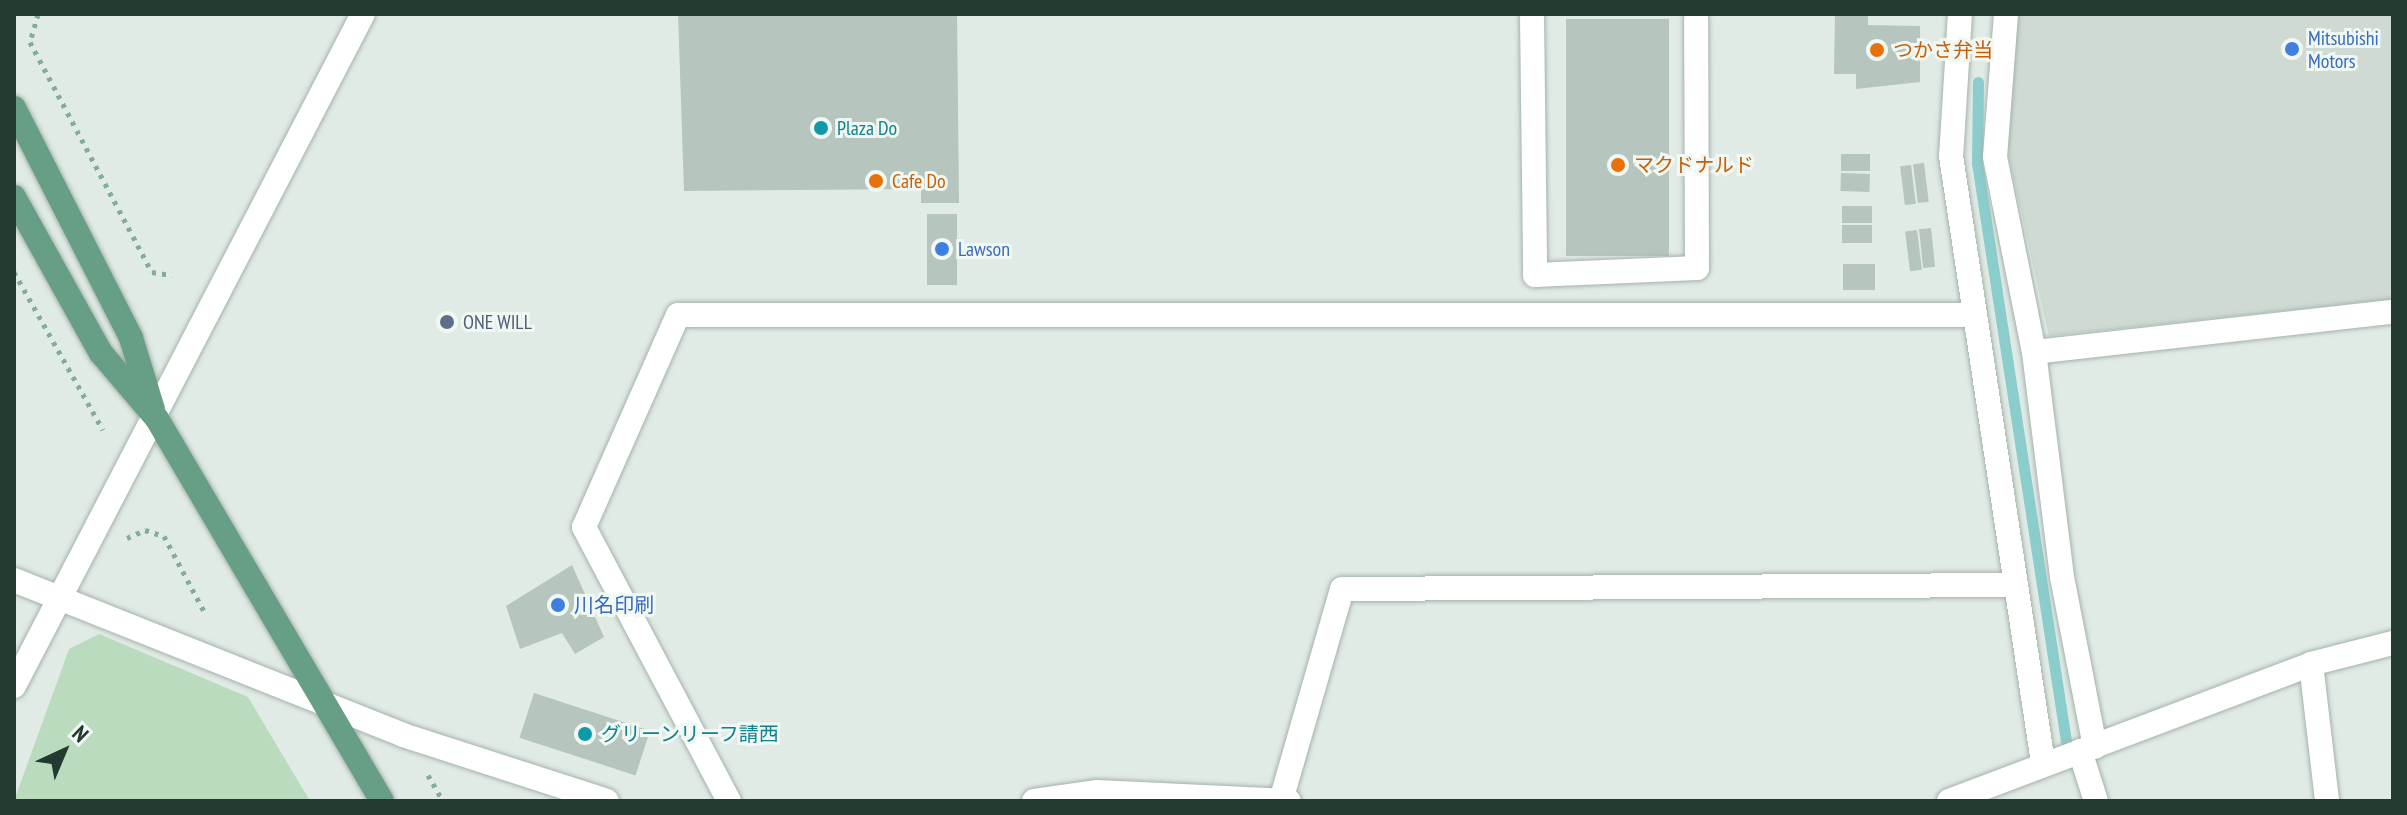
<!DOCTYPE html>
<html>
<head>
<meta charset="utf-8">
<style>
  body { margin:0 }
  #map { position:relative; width:2407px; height:815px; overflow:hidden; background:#e1ebe5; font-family:"PT Sans Narrow","Noto Sans JP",sans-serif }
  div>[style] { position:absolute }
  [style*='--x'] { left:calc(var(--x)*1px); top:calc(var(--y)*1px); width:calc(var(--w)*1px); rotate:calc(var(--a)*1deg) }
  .built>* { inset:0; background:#cfdad3 }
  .green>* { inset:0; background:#bbdbbe }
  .stream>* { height:11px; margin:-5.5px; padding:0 5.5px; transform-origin:5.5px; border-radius:5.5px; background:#8bcdcc }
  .building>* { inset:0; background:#b6c5bd; transform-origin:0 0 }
  .path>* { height:5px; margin-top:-2.5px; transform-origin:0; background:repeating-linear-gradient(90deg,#83ad98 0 4px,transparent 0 10px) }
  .roads { filter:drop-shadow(0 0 2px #a4b2ab) drop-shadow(0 0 2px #a4b2ab) }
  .minor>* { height:24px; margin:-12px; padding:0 12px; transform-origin:12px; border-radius:12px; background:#fff }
  .major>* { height:24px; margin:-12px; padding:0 12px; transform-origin:12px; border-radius:12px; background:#679e86 }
  .dots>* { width:22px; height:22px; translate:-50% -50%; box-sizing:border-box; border:4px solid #f1f7f3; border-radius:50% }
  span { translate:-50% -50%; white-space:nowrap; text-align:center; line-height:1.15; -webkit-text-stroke:6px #f1f7f3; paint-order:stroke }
  .shop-label { font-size:20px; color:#366cbe }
  .left { translate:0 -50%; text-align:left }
  .food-label { font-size:20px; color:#c56008 }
  .culture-label { font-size:20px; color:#0d838f }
  .service-label { font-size:20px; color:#4e5e75 }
  .frame { position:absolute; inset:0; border:16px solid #223a30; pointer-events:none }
  .north { position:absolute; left:24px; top:711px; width:80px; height:80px; -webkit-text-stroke:6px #f1f7f3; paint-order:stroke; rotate:44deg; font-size:22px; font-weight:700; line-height:32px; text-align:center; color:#223a30 }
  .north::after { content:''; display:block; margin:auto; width:28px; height:36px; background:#223a30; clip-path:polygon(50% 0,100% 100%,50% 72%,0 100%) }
</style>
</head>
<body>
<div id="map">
  <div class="built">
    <div style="clip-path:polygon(2018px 14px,2393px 14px,2393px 299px,2049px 336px,2008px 153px)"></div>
  </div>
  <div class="green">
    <div style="clip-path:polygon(99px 634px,248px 697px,310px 801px,14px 801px,69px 649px)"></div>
  </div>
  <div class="stream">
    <div style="--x:1978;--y:82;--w:81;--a:90.7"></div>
    <div style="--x:1977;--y:163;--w:585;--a:81.25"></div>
  </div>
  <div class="building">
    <div style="clip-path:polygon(678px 14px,957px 14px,959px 203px,921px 203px,921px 189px,684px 191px)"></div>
    <div style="clip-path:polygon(1835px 14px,1868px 14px,1868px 25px,1920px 26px,1920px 82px,1856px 89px,1856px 74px,1834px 74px)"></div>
    <div style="left:1669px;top:19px;width:237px;height:103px;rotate:90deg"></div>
    <div style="left:1841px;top:154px;width:29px;height:17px"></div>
    <div style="left:1924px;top:163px;width:39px;height:11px;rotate:83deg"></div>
    <div style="left:1911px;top:165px;width:39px;height:11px;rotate:83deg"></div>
    <div style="left:1841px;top:173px;width:29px;height:18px;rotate:2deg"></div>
    <div style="left:1842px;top:206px;width:30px;height:17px"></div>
    <div style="left:927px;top:214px;width:30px;height:71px"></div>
    <div style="left:1872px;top:225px;width:18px;height:30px;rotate:90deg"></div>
    <div style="left:1931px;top:228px;width:39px;height:12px;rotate:84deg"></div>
    <div style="left:1917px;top:230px;width:40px;height:12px;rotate:83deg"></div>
    <div style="left:1843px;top:264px;width:32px;height:26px"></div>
    <div style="clip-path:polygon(572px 565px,604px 637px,575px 654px,562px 633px,520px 649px,506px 606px)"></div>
    <div style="left:534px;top:693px;width:122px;height:47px;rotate:18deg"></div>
  </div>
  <div class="path">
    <div style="--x:38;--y:14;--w:29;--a:106"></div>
    <div style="--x:30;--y:42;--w:260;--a:62.1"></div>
    <div style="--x:152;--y:272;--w:20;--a:9"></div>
    <div style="--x:14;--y:272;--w:181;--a:60.6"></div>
    <div style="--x:127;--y:538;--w:20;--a:-24"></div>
    <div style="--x:145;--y:530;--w:20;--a:18"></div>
    <div style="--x:164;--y:536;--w:87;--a:62"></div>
    <div style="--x:428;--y:775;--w:30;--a:60"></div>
  </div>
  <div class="roads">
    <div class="minor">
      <div style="--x:1532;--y:14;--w:261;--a:89.3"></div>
      <div style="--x:1535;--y:275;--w:162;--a:-2.5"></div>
      <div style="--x:1697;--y:268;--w:249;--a:-90.2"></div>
      <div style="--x:1960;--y:14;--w:142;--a:93.6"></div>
      <div style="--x:1951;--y:156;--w:614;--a:81.38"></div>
      <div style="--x:2006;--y:14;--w:143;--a:94.4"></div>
      <div style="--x:1995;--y:157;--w:199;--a:78.7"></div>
      <div style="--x:2034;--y:352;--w:227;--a:82.9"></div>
      <div style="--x:2062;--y:577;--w:173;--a:79"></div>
      <div style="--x:2034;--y:352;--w:361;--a:-6.4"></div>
      <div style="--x:14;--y:580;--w:419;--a:21.7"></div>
      <div style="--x:403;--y:735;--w:214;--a:17.9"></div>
      <div style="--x:2311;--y:664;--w:138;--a:83.3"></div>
      <div style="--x:14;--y:686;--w:757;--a:-62.56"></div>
      <div style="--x:2080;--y:751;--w:52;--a:72.3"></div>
      <div style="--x:1282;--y:797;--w:216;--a:-73.9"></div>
      <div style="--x:1342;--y:589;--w:670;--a:-0.34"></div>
      <div style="--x:729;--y:801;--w:310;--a:-117.9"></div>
      <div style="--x:584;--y:527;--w:232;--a:-66.1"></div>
      <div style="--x:678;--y:315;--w:1294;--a:0"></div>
      <div style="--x:1034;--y:801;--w:64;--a:-8.1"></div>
      <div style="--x:1097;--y:792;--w:192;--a:2.7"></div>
      <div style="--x:1949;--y:801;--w:387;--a:-20.7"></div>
      <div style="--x:2311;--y:664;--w:85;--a:-14.4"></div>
    </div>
    <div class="major">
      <div style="--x:14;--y:108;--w:258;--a:63"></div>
      <div style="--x:131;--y:338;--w:74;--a:72.8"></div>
      <div style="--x:14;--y:197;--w:179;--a:60.9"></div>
      <div style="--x:101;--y:353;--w:87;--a:49.7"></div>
      <div style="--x:157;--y:419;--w:443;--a:59.5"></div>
    </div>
  </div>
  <div class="dots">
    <div style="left:2292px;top:49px;background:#3f7fe0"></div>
    <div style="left:1877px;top:50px;background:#e8710a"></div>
    <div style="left:821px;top:128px;background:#0f9aa8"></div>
    <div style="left:1618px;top:165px;background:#e8710a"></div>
    <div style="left:876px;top:181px;background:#e8710a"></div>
    <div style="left:942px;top:249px;background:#3f7fe0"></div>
    <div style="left:447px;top:322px;background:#5c6f8a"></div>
    <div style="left:558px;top:605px;background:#3f7fe0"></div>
    <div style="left:585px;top:734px;background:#0f9aa8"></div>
  </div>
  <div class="shop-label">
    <span class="left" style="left:2308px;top:50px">Mitsubishi<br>Motors</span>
    <span class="left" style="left:958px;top:249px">Lawson</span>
    <span class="left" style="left:574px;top:605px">川名印刷</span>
  </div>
  <div class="food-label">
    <span class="left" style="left:1893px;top:50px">つかさ弁当</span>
    <span class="left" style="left:1634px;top:165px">マクドナルド</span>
    <span class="left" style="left:892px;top:181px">Cafe Do</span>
  </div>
  <div class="culture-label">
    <span class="left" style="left:837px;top:128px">Plaza Do</span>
    <span class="left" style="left:601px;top:734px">グリーンリーフ請西</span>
  </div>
  <div class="service-label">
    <span class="left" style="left:463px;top:322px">ONE WILL</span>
  </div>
  <div class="frame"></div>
  <div class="north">N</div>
</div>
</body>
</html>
